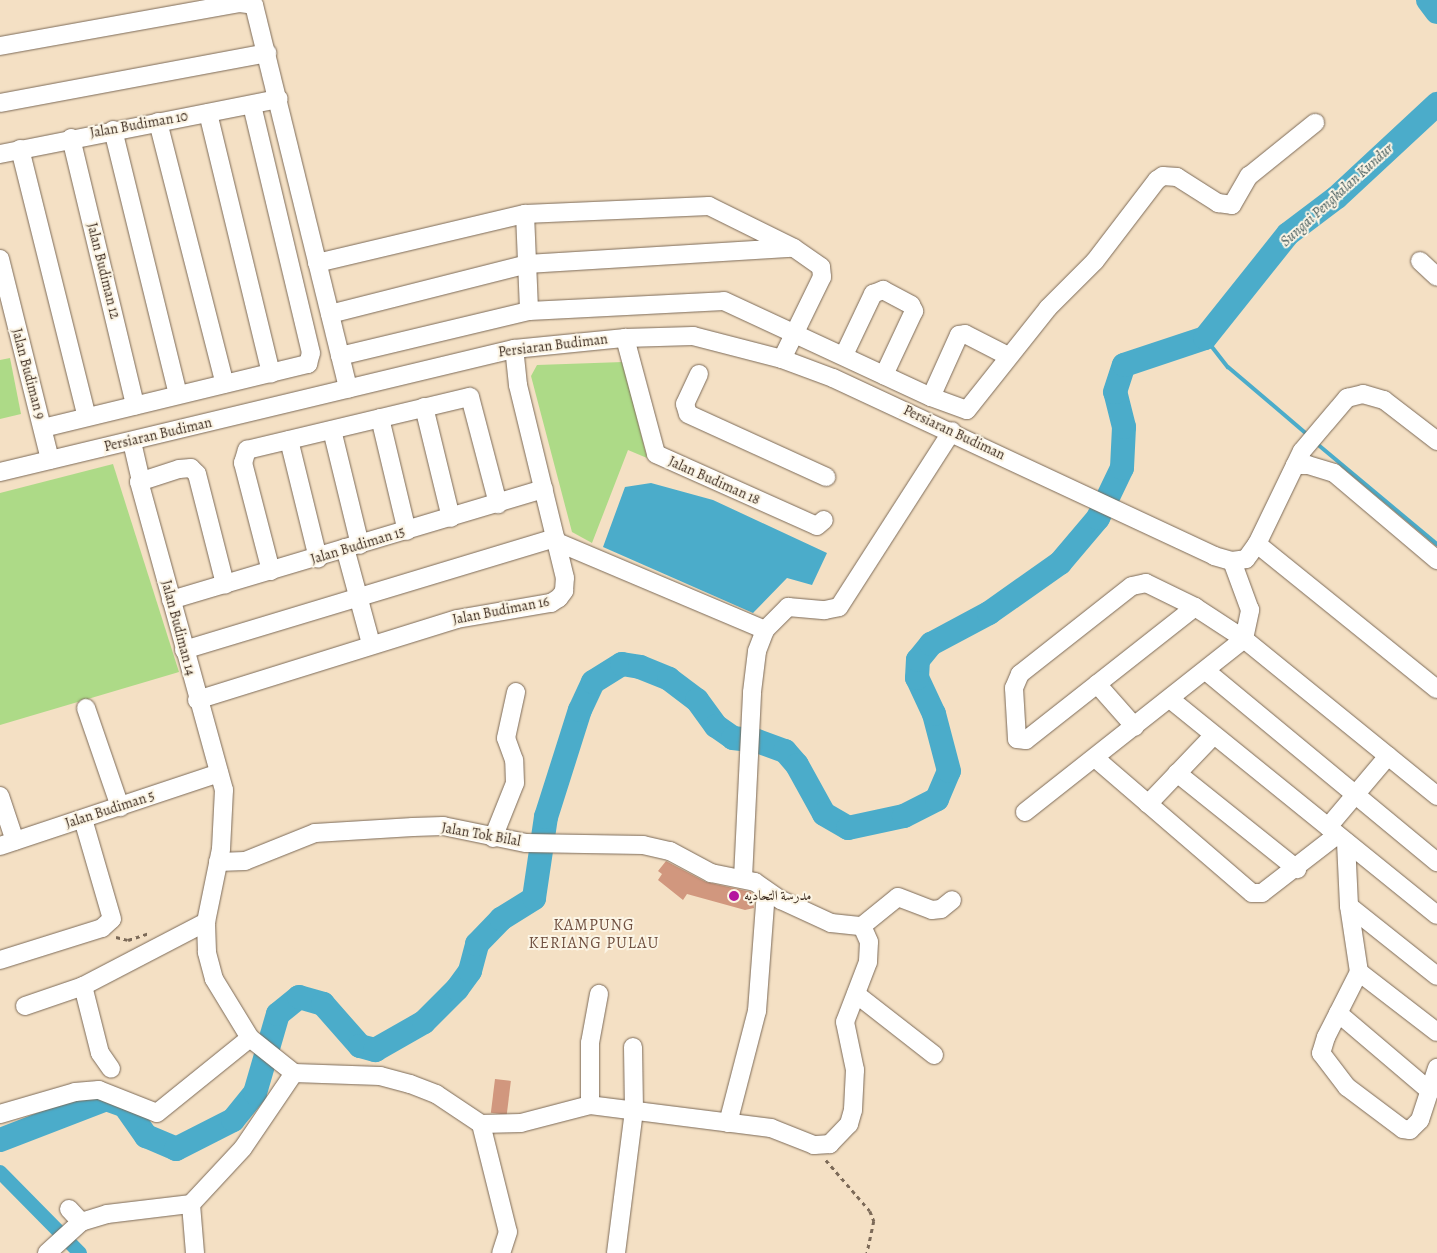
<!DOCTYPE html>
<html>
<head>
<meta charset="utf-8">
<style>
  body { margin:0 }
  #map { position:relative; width:1437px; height:1253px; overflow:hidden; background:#f4e0c4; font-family:Alegreya,Amiri,serif }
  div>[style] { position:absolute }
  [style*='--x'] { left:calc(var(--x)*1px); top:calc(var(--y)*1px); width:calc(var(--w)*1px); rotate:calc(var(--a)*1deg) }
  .green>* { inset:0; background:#adda87 }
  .water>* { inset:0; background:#4bacca }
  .stream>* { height:4px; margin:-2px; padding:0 2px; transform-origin:2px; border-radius:2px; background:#4bacca }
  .canal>* { height:14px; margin:-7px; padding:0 7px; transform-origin:7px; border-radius:7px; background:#4bacca }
  .river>* { height:24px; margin:-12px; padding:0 12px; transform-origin:12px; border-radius:12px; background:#4bacca }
  .building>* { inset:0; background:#d1977e; transform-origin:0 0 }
  .path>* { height:2.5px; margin-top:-1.25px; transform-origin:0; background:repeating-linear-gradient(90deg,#7c6a58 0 4px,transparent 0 8px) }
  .roads { filter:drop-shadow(0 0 1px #7c6a58) drop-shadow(0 0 1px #7c6a58) }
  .minor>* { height:18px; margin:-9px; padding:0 9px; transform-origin:9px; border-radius:9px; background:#fff }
  .dots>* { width:14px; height:14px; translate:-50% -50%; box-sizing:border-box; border:2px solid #fcf5e5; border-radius:50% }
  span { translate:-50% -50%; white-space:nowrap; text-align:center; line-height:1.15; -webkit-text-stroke:4px #fcf5e5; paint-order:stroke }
  .street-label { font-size:14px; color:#3b2a1e }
  .poi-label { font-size:14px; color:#3b2a1e }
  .left { translate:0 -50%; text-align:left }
  .water-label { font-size:15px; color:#41585a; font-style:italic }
  .quarter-label { font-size:16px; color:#705040; letter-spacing:1px }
</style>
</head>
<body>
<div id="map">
  <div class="green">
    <div style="clip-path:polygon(10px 358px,21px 414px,0 419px,0 360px)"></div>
    <div style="clip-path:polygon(623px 362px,647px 458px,628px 450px,592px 543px,572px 532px,531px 376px,537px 365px)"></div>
    <div style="clip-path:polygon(113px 464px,179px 672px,0 725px,0 493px)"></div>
  </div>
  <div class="water">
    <div style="clip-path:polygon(651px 483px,713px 500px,827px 553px,812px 585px,787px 578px,753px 613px,603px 547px,625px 487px)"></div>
  </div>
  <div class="stream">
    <div style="--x:1205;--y:338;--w:37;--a:52"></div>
    <div style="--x:1228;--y:367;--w:106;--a:40.4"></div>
    <div style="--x:1316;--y:443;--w:158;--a:39.9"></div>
  </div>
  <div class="canal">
    <div style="--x:0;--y:1172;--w:114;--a:45.4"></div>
  </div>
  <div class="river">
    <div style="--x:1428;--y:0;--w:15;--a:53"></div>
    <div style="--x:0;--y:1140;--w:114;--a:-21.1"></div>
    <div style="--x:106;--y:1099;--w:20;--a:20"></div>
    <div style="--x:125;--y:1106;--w:37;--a:55"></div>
    <div style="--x:146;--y:1136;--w:33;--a:23"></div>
    <div style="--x:176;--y:1149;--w:64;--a:-27"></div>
    <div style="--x:233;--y:1120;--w:35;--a:-51"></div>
    <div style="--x:255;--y:1093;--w:82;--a:-73.8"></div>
    <div style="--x:278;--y:1014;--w:27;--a:-39"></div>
    <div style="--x:299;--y:997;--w:25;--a:16"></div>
    <div style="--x:323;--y:1004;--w:56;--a:48.6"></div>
    <div style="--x:360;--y:1046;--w:16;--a:15"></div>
    <div style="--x:375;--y:1050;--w:56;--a:-29.7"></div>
    <div style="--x:424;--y:1022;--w:47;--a:-45"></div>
    <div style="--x:457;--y:989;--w:22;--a:-54"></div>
    <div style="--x:470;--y:971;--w:28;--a:-75"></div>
    <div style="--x:477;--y:944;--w:35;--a:-46"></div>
    <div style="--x:501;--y:919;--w:39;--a:-32"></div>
    <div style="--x:534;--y:898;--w:82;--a:-81.6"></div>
    <div style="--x:546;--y:817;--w:112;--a:-72.4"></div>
    <div style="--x:580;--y:710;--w:31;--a:-65"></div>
    <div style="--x:593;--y:682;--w:34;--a:-32"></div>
    <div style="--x:622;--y:664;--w:18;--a:9"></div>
    <div style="--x:640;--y:667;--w:31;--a:22"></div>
    <div style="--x:669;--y:679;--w:35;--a:37"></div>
    <div style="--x:697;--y:700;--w:32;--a:54"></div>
    <div style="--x:716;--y:726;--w:21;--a:35"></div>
    <div style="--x:733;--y:738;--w:24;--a:7"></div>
    <div style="--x:757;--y:741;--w:30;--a:20"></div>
    <div style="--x:785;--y:751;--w:18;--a:49"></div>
    <div style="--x:797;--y:765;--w:56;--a:61.1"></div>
    <div style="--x:824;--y:814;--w:28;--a:30"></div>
    <div style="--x:848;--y:828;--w:57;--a:-12.1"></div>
    <div style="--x:904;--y:816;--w:37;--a:-27"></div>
    <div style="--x:937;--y:799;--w:30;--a:-67"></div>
    <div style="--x:949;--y:771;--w:59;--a:-104.7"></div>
    <div style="--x:934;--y:714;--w:40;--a:-115"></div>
    <div style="--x:917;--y:678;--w:18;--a:-87"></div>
    <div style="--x:918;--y:660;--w:21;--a:-51"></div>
    <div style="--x:931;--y:644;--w:66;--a:-28.1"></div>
    <div style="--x:989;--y:613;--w:87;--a:-35.2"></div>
    <div style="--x:1060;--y:563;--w:59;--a:-49.8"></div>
    <div style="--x:1098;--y:518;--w:55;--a:-64.4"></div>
    <div style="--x:1122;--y:468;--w:41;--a:-87.2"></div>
    <div style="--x:1124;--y:427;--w:36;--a:-104"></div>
    <div style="--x:1115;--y:392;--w:28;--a:-72"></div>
    <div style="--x:1124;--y:365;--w:85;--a:-18.4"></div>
    <div style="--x:1205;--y:338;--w:133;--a:-51.4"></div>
    <div style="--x:1288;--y:234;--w:61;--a:-37.1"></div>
    <div style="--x:1337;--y:197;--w:137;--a:-42.9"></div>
  </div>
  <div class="building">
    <div style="clip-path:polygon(666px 861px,706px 882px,751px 892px,754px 908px,745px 910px,687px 894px,683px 900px,658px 880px,662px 874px,658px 871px)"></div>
    <div style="left:495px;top:1079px;width:16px;height:34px;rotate:7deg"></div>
  </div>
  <div class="path">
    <div style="--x:116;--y:937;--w:12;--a:14"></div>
    <div style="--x:128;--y:940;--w:22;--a:-18"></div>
    <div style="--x:826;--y:1160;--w:67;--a:49.2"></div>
    <div style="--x:870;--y:1211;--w:11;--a:68"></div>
    <div style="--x:874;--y:1221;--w:33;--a:102"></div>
  </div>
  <div class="roads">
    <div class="minor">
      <div style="--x:0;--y:46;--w:244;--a:-10.2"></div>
      <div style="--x:240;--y:3;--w:14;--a:8"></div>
      <div style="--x:254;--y:5;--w:395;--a:76.2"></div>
      <div style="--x:0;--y:103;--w:272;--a:-10.6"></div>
      <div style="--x:208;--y:113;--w:268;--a:76.4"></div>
      <div style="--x:158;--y:122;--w:270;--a:75.7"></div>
      <div style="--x:113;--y:130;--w:272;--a:76.2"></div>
      <div style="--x:71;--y:138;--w:275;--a:76.5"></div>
      <div style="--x:20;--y:149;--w:276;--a:76"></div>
      <div style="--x:0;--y:154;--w:284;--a:-11.2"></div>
      <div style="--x:525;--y:214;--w:97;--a:87.6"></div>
      <div style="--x:0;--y:259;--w:207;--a:76"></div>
      <div style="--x:1420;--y:261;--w:23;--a:43"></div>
      <div style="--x:317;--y:263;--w:214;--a:-13.3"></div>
      <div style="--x:525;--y:214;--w:184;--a:-2.5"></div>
      <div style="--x:709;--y:206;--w:95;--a:26.3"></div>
      <div style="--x:794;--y:248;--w:33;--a:35"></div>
      <div style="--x:821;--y:267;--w:10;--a:84"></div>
      <div style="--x:822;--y:277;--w:91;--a:116"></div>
      <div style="--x:330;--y:314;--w:203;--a:-14.2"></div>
      <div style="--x:527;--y:264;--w:265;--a:-3.5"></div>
      <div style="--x:625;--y:338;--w:120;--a:75"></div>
      <div style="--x:656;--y:454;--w:176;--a:24.1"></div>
      <div style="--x:817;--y:526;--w:9;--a:-41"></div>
      <div style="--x:844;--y:355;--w:68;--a:-64.6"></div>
      <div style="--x:873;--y:294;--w:11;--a:-22"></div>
      <div style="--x:883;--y:290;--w:32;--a:28"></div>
      <div style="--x:911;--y:305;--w:7;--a:63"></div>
      <div style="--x:914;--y:311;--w:71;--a:115.1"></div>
      <div style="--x:340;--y:356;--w:194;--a:-13.4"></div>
      <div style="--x:529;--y:311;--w:195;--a:-2.9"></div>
      <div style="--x:724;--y:301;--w:228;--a:24.9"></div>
      <div style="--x:931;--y:397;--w:38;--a:20"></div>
      <div style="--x:967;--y:410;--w:130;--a:-51.5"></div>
      <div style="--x:1048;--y:308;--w:66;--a:-45"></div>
      <div style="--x:1095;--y:261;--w:102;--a:-52.6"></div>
      <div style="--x:1157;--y:180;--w:7;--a:-34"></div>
      <div style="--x:1163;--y:176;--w:14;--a:4"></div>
      <div style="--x:1177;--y:177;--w:49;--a:32.4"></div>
      <div style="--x:1218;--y:203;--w:14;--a:8"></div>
      <div style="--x:1232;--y:205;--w:34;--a:-60"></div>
      <div style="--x:1249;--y:176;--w:85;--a:-38.8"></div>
      <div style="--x:699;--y:374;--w:33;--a:115"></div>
      <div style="--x:685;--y:404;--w:10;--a:73"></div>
      <div style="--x:688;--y:414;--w:152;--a:24.5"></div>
      <div style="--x:931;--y:397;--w:68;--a:-65.7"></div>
      <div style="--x:959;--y:335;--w:6;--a:-9"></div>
      <div style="--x:965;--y:334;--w:48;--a:27.1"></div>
      <div style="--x:424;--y:407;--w:114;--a:76.3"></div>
      <div style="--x:380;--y:418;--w:116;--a:76.6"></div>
      <div style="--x:43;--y:428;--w:273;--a:-13.6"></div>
      <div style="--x:308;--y:364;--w:11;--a:-75"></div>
      <div style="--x:311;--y:353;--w:255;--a:-103.4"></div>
      <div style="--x:332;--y:430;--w:118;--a:76.3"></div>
      <div style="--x:289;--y:440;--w:122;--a:76.2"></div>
      <div style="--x:132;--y:442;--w:39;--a:77"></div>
      <div style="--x:1295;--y:465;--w:13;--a:0"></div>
      <div style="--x:1308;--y:465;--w:27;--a:17"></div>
      <div style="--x:1334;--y:473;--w:135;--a:40.2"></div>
      <div style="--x:0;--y:472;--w:529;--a:-13.46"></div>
      <div style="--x:514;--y:349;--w:112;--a:-5.7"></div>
      <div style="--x:625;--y:338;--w:68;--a:-1.7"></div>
      <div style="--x:693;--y:336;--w:92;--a:14.5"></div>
      <div style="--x:782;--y:359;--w:54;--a:20.4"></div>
      <div style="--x:833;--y:378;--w:421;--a:25"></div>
      <div style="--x:1214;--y:556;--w:19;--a:16"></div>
      <div style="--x:1232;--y:561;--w:14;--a:-8"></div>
      <div style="--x:1246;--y:559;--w:19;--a:-54"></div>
      <div style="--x:1257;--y:544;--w:103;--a:-64.2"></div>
      <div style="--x:1302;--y:451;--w:70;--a:-49.7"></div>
      <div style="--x:1347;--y:398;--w:16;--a:-14"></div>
      <div style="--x:1363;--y:394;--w:22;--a:16"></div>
      <div style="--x:1384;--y:400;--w:67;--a:37.7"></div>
      <div style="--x:557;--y:542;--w:226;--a:22.9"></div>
      <div style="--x:1257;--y:544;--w:231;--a:38.9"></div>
      <div style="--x:345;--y:548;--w:99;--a:74.8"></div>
      <div style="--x:271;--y:571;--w:112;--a:-104.5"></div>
      <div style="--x:243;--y:463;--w:14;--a:-73"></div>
      <div style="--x:247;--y:450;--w:229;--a:-13.4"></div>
      <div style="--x:470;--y:397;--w:111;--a:75.3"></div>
      <div style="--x:171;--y:600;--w:389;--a:-16.6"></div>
      <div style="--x:1195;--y:607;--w:215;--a:141.8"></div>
      <div style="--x:1026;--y:740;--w:9;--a:-174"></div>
      <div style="--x:1017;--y:739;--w:51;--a:-93.4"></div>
      <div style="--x:1014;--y:688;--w:15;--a:-67"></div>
      <div style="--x:1020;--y:674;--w:142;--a:-38.2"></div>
      <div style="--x:1132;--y:586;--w:14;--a:-12"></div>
      <div style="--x:1146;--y:583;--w:55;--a:26.1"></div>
      <div style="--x:1195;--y:607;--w:59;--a:33.1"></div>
      <div style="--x:1244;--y:639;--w:249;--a:39.1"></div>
      <div style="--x:184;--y:650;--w:388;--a:-16.8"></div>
      <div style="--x:1206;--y:671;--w:300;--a:39.6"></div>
      <div style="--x:1097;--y:684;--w:57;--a:48.5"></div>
      <div style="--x:1170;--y:699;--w:343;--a:39"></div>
      <div style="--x:197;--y:700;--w:272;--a:-17.3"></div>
      <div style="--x:457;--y:619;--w:95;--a:-9.7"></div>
      <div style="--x:551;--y:603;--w:9;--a:-32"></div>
      <div style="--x:559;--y:598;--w:9;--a:-54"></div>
      <div style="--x:564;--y:591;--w:13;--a:-86"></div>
      <div style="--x:565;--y:578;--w:199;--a:-103.7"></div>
      <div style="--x:518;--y:385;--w:36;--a:-96"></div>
      <div style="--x:86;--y:708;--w:105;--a:71"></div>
      <div style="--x:1095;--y:758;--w:207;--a:40.7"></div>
      <div style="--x:1252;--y:893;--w:10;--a:0"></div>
      <div style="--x:1262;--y:893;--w:95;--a:-37.7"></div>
      <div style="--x:1177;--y:773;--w:154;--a:38.7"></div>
      <div style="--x:0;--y:796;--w:47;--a:71.6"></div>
      <div style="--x:1148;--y:804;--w:95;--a:-46.3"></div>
      <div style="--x:1025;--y:812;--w:279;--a:-38.3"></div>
      <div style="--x:1244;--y:639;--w:30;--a:-78"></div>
      <div style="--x:1250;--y:610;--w:52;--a:-110.2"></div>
      <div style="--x:1328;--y:827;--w:93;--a:-49.8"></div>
      <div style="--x:493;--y:838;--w:59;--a:-68.2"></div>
      <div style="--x:515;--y:783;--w:23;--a:-92"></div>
      <div style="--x:514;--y:760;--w:23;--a:-110"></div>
      <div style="--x:506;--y:738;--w:47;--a:-77.7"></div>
      <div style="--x:1346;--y:842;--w:64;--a:87.3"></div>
      <div style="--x:1349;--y:906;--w:67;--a:81.4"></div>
      <div style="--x:1359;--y:972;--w:73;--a:116.9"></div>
      <div style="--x:1326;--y:1037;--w:17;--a:107"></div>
      <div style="--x:1321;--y:1053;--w:43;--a:52.6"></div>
      <div style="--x:1347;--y:1087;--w:70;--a:36.9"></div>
      <div style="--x:1403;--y:1129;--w:7;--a:8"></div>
      <div style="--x:1410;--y:1130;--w:14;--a:-45"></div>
      <div style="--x:1420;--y:1120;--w:55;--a:-71.9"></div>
      <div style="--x:0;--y:846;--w:231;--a:-18.4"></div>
      <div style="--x:218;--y:862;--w:27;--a:-2"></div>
      <div style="--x:245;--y:861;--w:75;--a:-21.8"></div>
      <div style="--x:315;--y:833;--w:98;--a:-3.5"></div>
      <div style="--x:413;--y:827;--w:30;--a:-2"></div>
      <div style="--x:443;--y:826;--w:85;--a:11.6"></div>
      <div style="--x:526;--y:843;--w:117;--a:1"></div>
      <div style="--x:643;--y:845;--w:28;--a:13"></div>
      <div style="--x:670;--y:851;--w:47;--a:28.2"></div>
      <div style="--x:711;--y:873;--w:45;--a:11.6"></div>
      <div style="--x:755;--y:882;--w:32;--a:35"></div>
      <div style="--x:781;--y:900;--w:55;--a:24.7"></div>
      <div style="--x:831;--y:923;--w:31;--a:6"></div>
      <div style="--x:862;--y:926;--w:17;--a:66"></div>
      <div style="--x:869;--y:942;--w:20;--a:93"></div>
      <div style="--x:868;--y:962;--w:64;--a:111"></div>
      <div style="--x:845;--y:1022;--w:49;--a:78.2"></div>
      <div style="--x:855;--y:1070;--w:40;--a:92.9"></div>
      <div style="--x:853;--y:1110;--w:15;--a:106"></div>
      <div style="--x:849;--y:1124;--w:28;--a:134"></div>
      <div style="--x:830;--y:1144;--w:16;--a:176"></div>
      <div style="--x:814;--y:1145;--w:46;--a:-158.4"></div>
      <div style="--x:771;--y:1128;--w:182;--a:-172.8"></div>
      <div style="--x:590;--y:1105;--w:71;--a:165.4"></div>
      <div style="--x:521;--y:1123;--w:40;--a:178.6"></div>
      <div style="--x:481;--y:1124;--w:54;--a:-146.3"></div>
      <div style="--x:436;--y:1094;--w:28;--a:-159"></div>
      <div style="--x:410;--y:1084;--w:31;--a:-165"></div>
      <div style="--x:380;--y:1076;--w:86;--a:-178"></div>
      <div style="--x:743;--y:878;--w:186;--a:-87.2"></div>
      <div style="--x:752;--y:692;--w:41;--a:-83"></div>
      <div style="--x:757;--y:651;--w:22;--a:-69"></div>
      <div style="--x:765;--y:630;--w:33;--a:-45"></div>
      <div style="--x:788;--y:607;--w:37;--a:5"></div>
      <div style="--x:825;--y:610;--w:14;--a:-12"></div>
      <div style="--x:839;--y:607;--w:209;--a:-57.3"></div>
      <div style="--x:1349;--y:906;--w:112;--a:38.5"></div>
      <div style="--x:862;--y:926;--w:46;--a:-38.9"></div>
      <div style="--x:898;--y:897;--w:36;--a:21"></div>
      <div style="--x:932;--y:910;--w:9;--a:-6"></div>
      <div style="--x:941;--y:909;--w:14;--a:-39"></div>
      <div style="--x:0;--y:960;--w:107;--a:-17.4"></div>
      <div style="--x:102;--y:928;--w:13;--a:-42"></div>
      <div style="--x:112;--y:919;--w:104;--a:-106.2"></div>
      <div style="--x:1359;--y:972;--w:98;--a:37.6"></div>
      <div style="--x:83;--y:986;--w:69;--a:75.8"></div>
      <div style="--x:100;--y:1053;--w:19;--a:55"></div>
      <div style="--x:856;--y:994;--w:99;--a:38"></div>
      <div style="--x:25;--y:1006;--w:61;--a:-19"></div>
      <div style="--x:83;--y:986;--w:139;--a:-27.5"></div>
      <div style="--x:1338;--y:1013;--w:121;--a:40.3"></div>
      <div style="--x:590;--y:1105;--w:62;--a:-90"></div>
      <div style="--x:590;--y:1043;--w:50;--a:-79.6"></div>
      <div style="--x:0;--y:1114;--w:78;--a:-16.3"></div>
      <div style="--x:75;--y:1092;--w:24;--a:-5"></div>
      <div style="--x:99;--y:1090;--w:62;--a:21.6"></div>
      <div style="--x:157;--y:1113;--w:119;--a:-38.9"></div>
      <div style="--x:728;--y:1123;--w:116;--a:-75.5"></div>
      <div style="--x:757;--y:1011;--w:121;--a:-85.7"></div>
      <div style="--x:481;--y:1124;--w:111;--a:76"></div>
      <div style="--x:508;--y:1232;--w:22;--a:108"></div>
      <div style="--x:69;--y:1209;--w:18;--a:47"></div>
      <div style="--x:47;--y:1253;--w:46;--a:-42.4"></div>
      <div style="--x:81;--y:1222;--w:27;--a:-17"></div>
      <div style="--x:107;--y:1214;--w:85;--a:-6.8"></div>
      <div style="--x:195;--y:1253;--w:49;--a:-94.7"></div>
      <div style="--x:191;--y:1204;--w:76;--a:-47.1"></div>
      <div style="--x:243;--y:1148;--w:91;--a:-55.8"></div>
      <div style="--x:294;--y:1073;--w:56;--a:-141.5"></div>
      <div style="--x:250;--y:1038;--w:69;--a:-121.4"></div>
      <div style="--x:214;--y:979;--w:28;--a:-105"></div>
      <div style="--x:207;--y:952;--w:30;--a:-92"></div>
      <div style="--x:206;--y:922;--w:75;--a:-78.4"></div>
      <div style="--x:221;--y:849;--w:59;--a:-87.1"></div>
      <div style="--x:224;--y:790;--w:320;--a:-105.4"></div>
      <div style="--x:139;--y:482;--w:42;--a:-18"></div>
      <div style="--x:179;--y:469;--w:12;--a:-5"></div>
      <div style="--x:191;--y:468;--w:8;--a:45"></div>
      <div style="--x:197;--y:474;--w:114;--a:75.7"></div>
      <div style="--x:616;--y:1253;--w:144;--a:-82.8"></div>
      <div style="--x:634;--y:1110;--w:63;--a:-90.9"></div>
    </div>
  </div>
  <div class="dots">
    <div style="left:734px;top:896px;background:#b5179e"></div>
  </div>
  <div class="street-label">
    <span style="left:139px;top:125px;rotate:-10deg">Jalan Budiman 10</span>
    <span style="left:103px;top:271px;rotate:76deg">Jalan Budiman 12</span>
    <span style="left:553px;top:346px;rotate:-7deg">Persiaran Budiman</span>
    <span style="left:28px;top:374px;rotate:75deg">Jalan Budiman 9</span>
    <span style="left:954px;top:433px;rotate:25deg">Persiaran Budiman</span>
    <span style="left:158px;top:435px;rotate:-13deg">Persiaran Budiman</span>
    <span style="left:714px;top:481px;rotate:24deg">Jalan Budiman 18</span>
    <span style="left:358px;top:546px;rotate:-17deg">Jalan Budiman 15</span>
    <span style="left:501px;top:611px;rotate:-11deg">Jalan Budiman 16</span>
    <span style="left:178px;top:628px;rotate:75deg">Jalan Budiman 14</span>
    <span style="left:110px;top:810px;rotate:-18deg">Jalan Budiman 5</span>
    <span style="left:481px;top:835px;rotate:10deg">Jalan Tok Bilal</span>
  </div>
  <div class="poi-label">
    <span class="left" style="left:744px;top:896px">مدرسة التحاديه</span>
  </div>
  <div class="water-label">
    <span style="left:1337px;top:195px;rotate:-42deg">Sungai Pengkalan Kundur</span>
  </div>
  <div class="quarter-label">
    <span style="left:594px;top:934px">KAMPUNG<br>KERIANG PULAU</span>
  </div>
</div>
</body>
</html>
